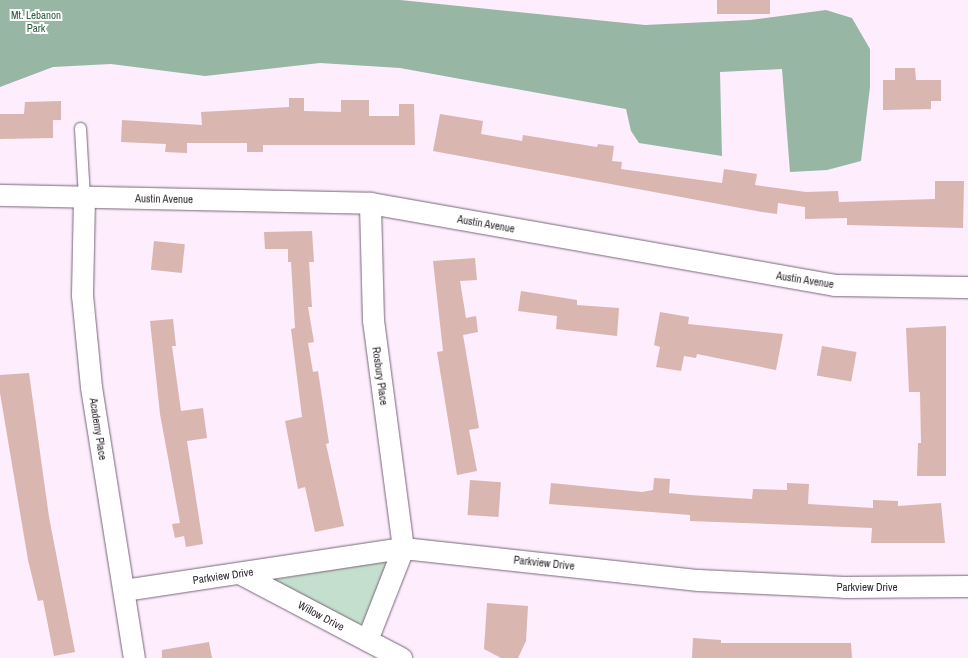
<!DOCTYPE html>
<html>
<head>
<meta charset="utf-8">
<style>
  body { margin:0 }
  #map { position:relative; width:968px; height:658px; overflow:hidden; background:#fdedfd; font-family:"Archivo Narrow",sans-serif }
  div>[style] { position:absolute }
  [style*='--x'] { left:calc(var(--x)*1px); top:calc(var(--y)*1px); width:calc(var(--w)*1px); rotate:calc(var(--a)*1deg) }
  .green>* { inset:0; background:#c5dfcf }
  .forest>* { inset:0; background:#97b6a3 }
  .building>* { inset:0; background:#dab6b0; transform-origin:0 0 }
  .roads { filter:drop-shadow(0 0 1px #767) drop-shadow(0 0 1px #767) }
  .lane>* { height:11px; margin:-5.5px; padding:0 5.5px; transform-origin:5.5px; border-radius:5.5px; background:#fff }
  .street>* { height:21px; margin:-10.5px; padding:0 10.5px; transform-origin:10.5px; border-radius:10.5px; background:#fff }
  span { translate:-50% -50%; white-space:nowrap; text-align:center; line-height:1.15; -webkit-text-stroke:4px #fff; paint-order:stroke }
  .park-label { font-size:11px; color:#2a5d42 }
  .street-label { font-size:11px; color:#2f282f }
</style>
</head>
<body>
<div id="map">
  <div class="green">
    <div style="clip-path:polygon(383px 561px,387px 565px,367px 622px,358px 624px,272px 580px)"></div>
  </div>
  <div class="forest">
    <div style="clip-path:polygon(0 0,400px 0,645px 25px,750px 20px,826px 10px,852px 18px,870px 49px,870px 87px,861px 161px,827px 170px,790px 172px,782px 69px,720px 72px,722px 156px,639px 143px,631px 131px,626px 109px,400px 68px,320px 63px,205px 76px,111px 64px,53px 67px,0 87px)"></div>
  </div>
  <div class="building">
    <div style="left:717px;top:0;width:53px;height:14px"></div>
    <div style="clip-path:polygon(895px 68px,915px 68px,916px 80px,941px 80px,941px 101px,931px 101px,931px 109px,883px 110px,883px 80px,895px 80px)"></div>
    <div style="clip-path:polygon(289px 98px,304px 98px,304px 111px,341px 112px,341px 100px,369px 100px,369px 116px,399px 116px,399px 104px,414px 104px,415px 145px,263px 145px,263px 152px,247px 152px,247px 143px,187px 143px,187px 153px,165px 152px,166px 144px,121px 142px,122px 120px,202px 125px,201px 112px,289px 107px)"></div>
    <div style="clip-path:polygon(61px 101px,61px 120px,53px 120px,53px 138px,0 139px,0 114px,24px 114px,25px 102px)"></div>
    <div style="clip-path:polygon(440px 114px,483px 121px,481px 134px,522px 141px,523px 135px,597px 147px,598px 144px,614px 146px,612px 161px,622px 162px,621px 169px,722px 183px,724px 169px,757px 174px,755px 185px,806px 192px,838px 191px,839px 202px,935px 199px,935px 181px,964px 181px,963px 228px,847px 225px,847px 218px,805px 219px,805px 207px,778px 203px,777px 214px,762px 212px,433px 151px)"></div>
    <div style="clip-path:polygon(312px 231px,314px 262px,309px 262px,312px 307px,308px 307px,314px 342px,308px 343px,313px 372px,318px 371px,329px 443px,326px 444px,344px 526px,315px 532px,305px 487px,298px 489px,285px 421px,302px 417px,291px 329px,295px 328px,291px 262px,288px 262px,288px 249px,265px 249px,264px 232px)"></div>
    <div style="left:154px;top:241px;width:31px;height:29px;rotate:6deg"></div>
    <div style="clip-path:polygon(475px 258px,477px 280px,460px 281px,466px 318px,476px 316px,478px 332px,463px 335px,479px 428px,469px 430px,477px 471px,457px 475px,437px 352px,443px 351px,433px 261px)"></div>
    <div style="clip-path:polygon(521px 291px,577px 300px,577px 305px,619px 308px,617px 336px,556px 329px,557px 316px,518px 311px)"></div>
    <div style="clip-path:polygon(660px 312px,689px 317px,688px 324px,783px 334px,776px 370px,697px 354px,696px 358px,684px 356px,681px 371px,656px 367px,660px 347px,654px 345px)"></div>
    <div style="clip-path:polygon(173px 319px,176px 346px,172px 346px,181px 411px,203px 408px,207px 438px,187px 441px,203px 544px,186px 547px,184px 536px,175px 538px,172px 524px,180px 523px,160px 414px,150px 321px)"></div>
    <div style="clip-path:polygon(946px 326px,946px 476px,917px 476px,918px 443px,921px 443px,920px 392px,909px 392px,906px 328px)"></div>
    <div style="left:822px;top:346px;width:35px;height:30px;rotate:10deg"></div>
    <div style="clip-path:polygon(29px 373px,49px 517px,75px 652px,54px 656px,43px 600px,38px 601px,28px 560px,0 393px,0 375px)"></div>
    <div style="clip-path:polygon(654px 478px,670px 479px,669px 493px,690px 495px,752px 499px,753px 489px,787px 490px,787px 483px,809px 484px,808px 504px,873px 508px,873px 500px,898px 501px,898px 506px,941px 503px,945px 543px,871px 543px,872px 528px,690px 521px,690px 515px,549px 504px,551px 483px,642px 492px,653px 490px)"></div>
    <div style="left:470px;top:480px;width:31px;height:35px;rotate:4deg"></div>
    <div style="clip-path:polygon(487px 603px,528px 606px,526px 641px,518px 658px,501px 658px,484px 649px)"></div>
    <div style="clip-path:polygon(693px 638px,721px 640px,721px 643px,851px 643px,852px 658px,692px 658px)"></div>
    <div style="clip-path:polygon(209px 642px,212px 658px,162px 658px,162px 650px)"></div>
  </div>
  <div class="roads">
    <div class="lane">
      <div style="--x:80;--y:128;--w:70;--a:86.7"></div>
    </div>
    <div class="street">
      <div style="--x:0;--y:195;--w:370;--a:1.2"></div>
      <div style="--x:370;--y:203;--w:471;--a:10"></div>
      <div style="--x:834;--y:285;--w:134;--a:0.9"></div>
      <div style="--x:84;--y:198;--w:97;--a:91.2"></div>
      <div style="--x:82;--y:295;--w:92;--a:84.4"></div>
      <div style="--x:91;--y:387;--w:274;--a:81"></div>
      <div style="--x:241;--y:574;--w:181;--a:27.7"></div>
      <div style="--x:124;--y:590;--w:282;--a:-8.6"></div>
      <div style="--x:403;--y:548;--w:297;--a:6.2"></div>
      <div style="--x:698;--y:580;--w:146;--a:2.7"></div>
      <div style="--x:844;--y:587;--w:124;--a:-0.5"></div>
      <div style="--x:367;--y:640;--w:99;--a:-68.6"></div>
      <div style="--x:403;--y:548;--w:230;--a:-97.5"></div>
      <div style="--x:373;--y:320;--w:117;--a:-91.5"></div>
    </div>
  </div>
  <div class="park-label">
    <span style="left:36px;top:22px">Mt. Lebanon<br>Park</span>
  </div>
  <div class="street-label">
    <span style="left:164px;top:199px;rotate:1deg">Austin Avenue</span>
    <span style="left:486px;top:224px;rotate:10deg">Austin Avenue</span>
    <span style="left:805px;top:280px;rotate:9deg">Austin Avenue</span>
    <span style="left:380px;top:376px;rotate:82deg">Rosbury Place</span>
    <span style="left:98px;top:429px;rotate:81deg">Academy Place</span>
    <span style="left:544px;top:563px;rotate:6deg">Parkview Drive</span>
    <span style="left:223px;top:576px;rotate:-8deg">Parkview Drive</span>
    <span style="left:867px;top:587px">Parkview Drive</span>
    <span style="left:321px;top:616px;rotate:28deg">Willow Drive</span>
  </div>
</div>
</body>
</html>
